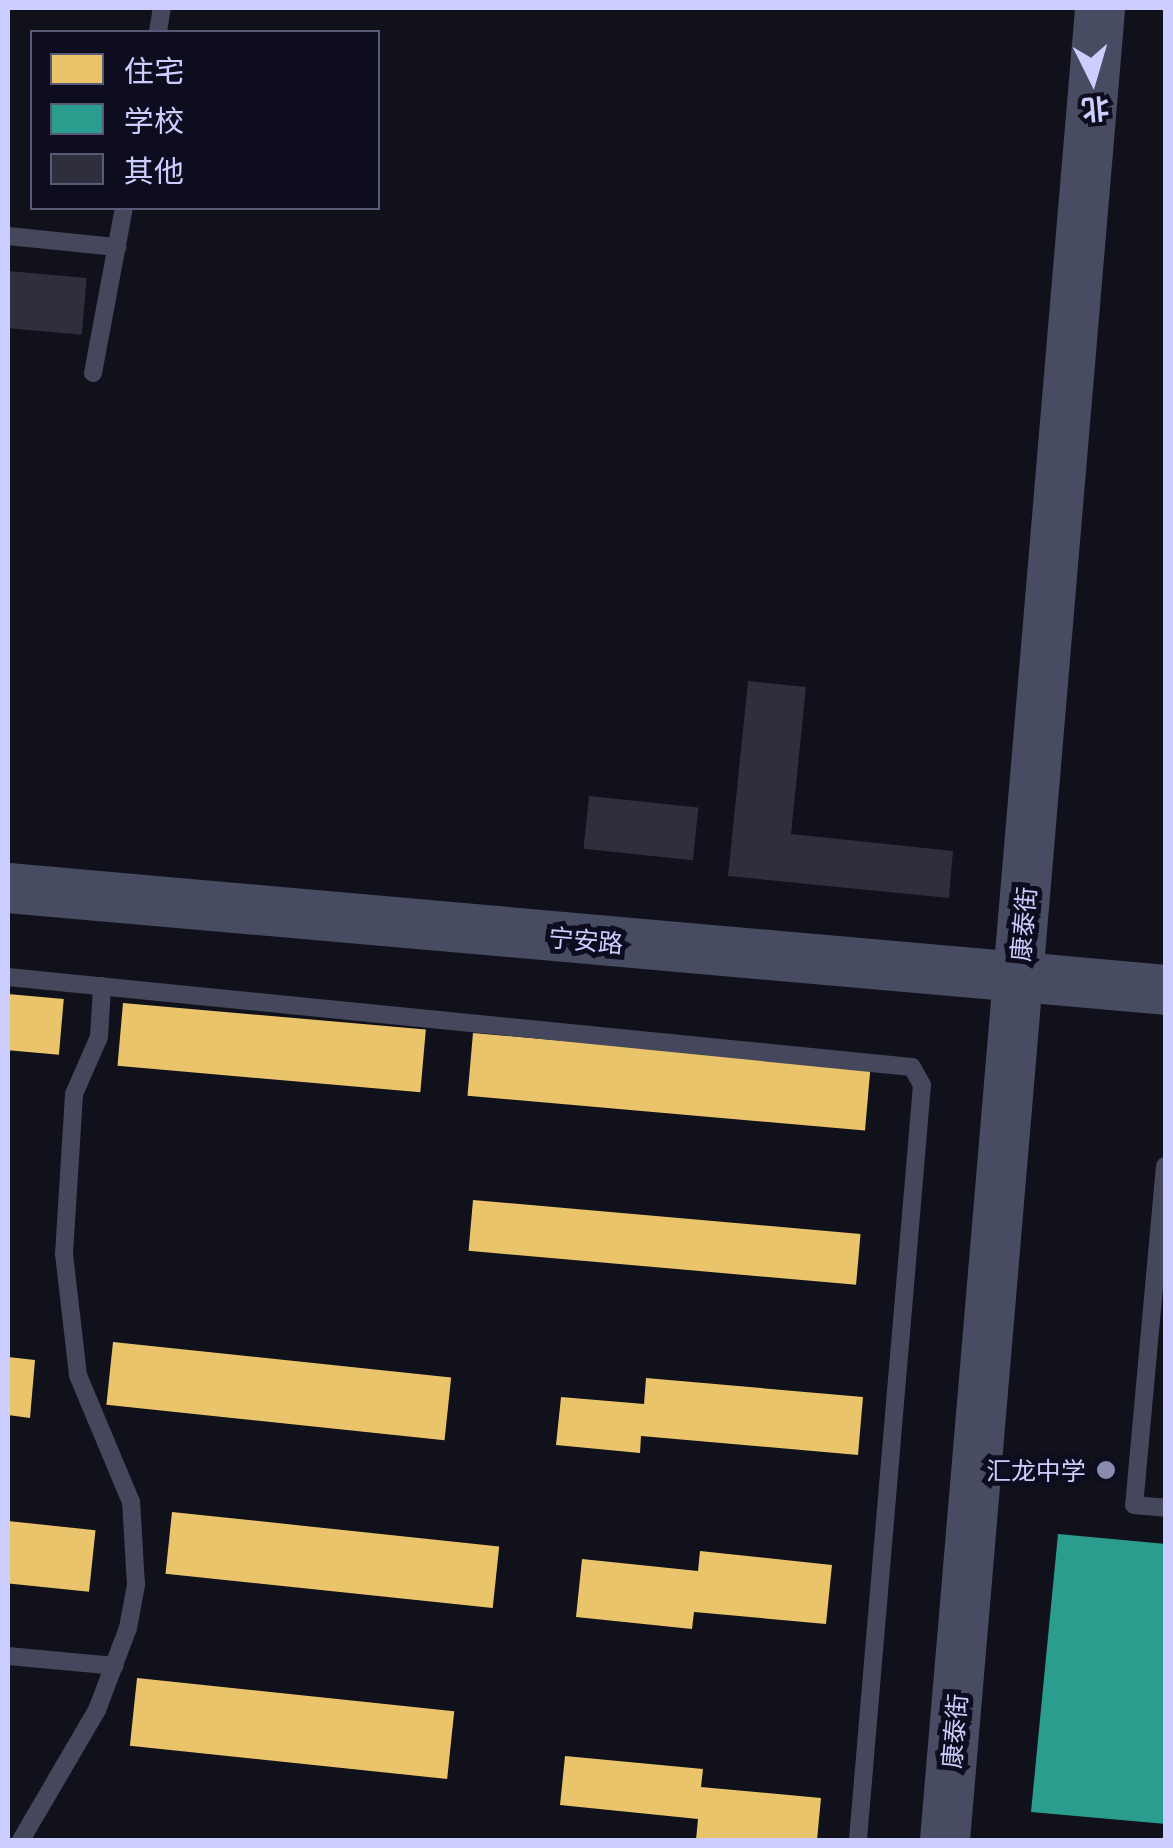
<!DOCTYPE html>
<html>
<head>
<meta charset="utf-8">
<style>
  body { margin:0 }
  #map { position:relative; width:1173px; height:1848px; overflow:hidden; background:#11111b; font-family:Barlow,"Noto Sans SC",sans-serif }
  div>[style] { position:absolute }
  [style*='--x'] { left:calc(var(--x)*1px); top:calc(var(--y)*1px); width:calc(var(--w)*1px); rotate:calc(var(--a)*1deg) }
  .homes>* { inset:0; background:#e9c46a; transform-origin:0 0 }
  .schools>* { inset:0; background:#2a9d8f }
  .building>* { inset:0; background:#2e2e3d; transform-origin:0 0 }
  .lane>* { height:18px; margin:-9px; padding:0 9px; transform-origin:9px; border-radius:9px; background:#45485c }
  .secondary>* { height:50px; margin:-25px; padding:0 25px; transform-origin:25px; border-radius:25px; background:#484c62 }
  .dots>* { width:28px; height:28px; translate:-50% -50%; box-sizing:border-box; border:5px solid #0d0d1f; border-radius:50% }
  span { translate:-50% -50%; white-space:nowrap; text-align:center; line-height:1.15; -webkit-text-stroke:10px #0d0d1f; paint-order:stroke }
  .street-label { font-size:25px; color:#cbcefe }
  .poi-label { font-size:25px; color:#cbcefe }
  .right { translate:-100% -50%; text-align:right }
  .frame { position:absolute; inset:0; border:10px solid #cbcefe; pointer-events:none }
  .legend { position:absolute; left:30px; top:30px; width:350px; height:180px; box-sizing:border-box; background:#0d0d1f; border:2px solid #595a78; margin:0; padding:12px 18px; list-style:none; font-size:30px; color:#cbcefe }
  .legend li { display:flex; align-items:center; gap:20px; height:50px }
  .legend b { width:50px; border:2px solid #595a78 }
  .north { position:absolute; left:1043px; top:30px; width:100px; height:100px; -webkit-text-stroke:8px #0d0d1f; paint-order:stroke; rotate:175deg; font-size:28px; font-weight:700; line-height:40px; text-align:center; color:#cbcefe }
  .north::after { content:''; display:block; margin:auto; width:35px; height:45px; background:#cbcefe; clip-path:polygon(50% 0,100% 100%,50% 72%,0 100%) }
</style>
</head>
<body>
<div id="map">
  <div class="homes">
    <div style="left:8px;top:994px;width:56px;height:56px;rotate:5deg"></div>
    <div style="left:123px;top:1003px;width:304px;height:63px;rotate:5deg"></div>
    <div style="left:473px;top:1033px;width:399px;height:63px;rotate:5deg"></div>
    <div style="left:473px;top:1200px;width:389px;height:51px;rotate:5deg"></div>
    <div style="left:113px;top:1342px;width:340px;height:63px;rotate:6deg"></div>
    <div style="clip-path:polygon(8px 1357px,35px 1360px,30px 1418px,8px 1415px)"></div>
    <div style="clip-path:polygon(646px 1378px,863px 1397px,858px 1455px,641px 1436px,640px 1453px,556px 1445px,561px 1397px,644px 1404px)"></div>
    <div style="left:172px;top:1512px;width:329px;height:62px;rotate:6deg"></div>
    <div style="left:8px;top:1521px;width:88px;height:62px;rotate:6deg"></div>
    <div style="clip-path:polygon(700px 1551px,832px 1565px,826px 1624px,694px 1612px,692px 1629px,576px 1617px,582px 1559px,698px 1571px)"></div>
    <div style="left:137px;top:1678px;width:319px;height:68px;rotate:6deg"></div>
    <div style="clip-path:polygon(565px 1756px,703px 1769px,701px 1787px,821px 1798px,817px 1840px,696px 1840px,698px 1819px,560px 1805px)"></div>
  </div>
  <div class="schools">
    <div style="clip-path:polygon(1058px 1534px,1166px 1544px,1166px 1824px,1031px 1812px)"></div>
  </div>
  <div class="building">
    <div style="left:8px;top:271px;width:79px;height:57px;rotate:5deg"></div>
    <div style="clip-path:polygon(748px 681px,806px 687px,791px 834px,953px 851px,949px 898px,728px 876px)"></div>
    <div style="left:589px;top:796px;width:110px;height:53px;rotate:6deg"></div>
  </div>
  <div class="lane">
    <div style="--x:158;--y:32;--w:24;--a:-81"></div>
    <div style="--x:8;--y:236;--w:110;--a:5.8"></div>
    <div style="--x:93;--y:373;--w:168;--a:-79.4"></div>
    <div style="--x:8;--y:977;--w:908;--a:5.69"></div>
    <div style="--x:912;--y:1067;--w:21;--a:61"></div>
    <div style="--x:922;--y:1085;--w:758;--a:94.85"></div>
    <div style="--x:1165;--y:1166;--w:340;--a:95.2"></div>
    <div style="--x:1134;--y:1505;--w:32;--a:5"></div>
    <div style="--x:8;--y:1656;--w:107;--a:5.3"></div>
    <div style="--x:21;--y:1840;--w:151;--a:-59.7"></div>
    <div style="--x:97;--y:1710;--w:88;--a:-69.3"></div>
    <div style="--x:128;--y:1628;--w:44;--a:-79.5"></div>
    <div style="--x:136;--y:1585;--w:83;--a:-93.4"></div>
    <div style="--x:131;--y:1502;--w:138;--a:-112.7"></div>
    <div style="--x:78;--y:1375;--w:122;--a:-96.6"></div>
    <div style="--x:64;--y:1254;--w:160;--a:-86.4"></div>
    <div style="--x:74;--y:1094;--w:62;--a:-66.3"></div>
    <div style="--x:99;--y:1037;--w:51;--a:-86.6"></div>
  </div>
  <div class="secondary">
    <div style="--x:8;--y:888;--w:1162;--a:5.03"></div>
    <div style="--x:945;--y:1840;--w:1839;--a:-85.16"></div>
  </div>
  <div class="dots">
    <div style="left:1106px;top:1470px;background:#8a8caf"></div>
  </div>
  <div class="street-label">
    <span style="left:1023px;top:924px;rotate:-85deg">康泰街</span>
    <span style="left:586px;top:940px;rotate:5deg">宁安路</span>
    <span style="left:954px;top:1731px;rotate:-85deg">康泰街</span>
  </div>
  <div class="poi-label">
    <span class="right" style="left:1086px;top:1470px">汇龙中学</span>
  </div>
  <div class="frame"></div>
  <ul class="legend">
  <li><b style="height:28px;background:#e9c46a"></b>住宅</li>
  <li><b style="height:28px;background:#2a9d8f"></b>学校</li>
  <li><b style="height:28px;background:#2e2e3d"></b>其他</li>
  </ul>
  <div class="north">北</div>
</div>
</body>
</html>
